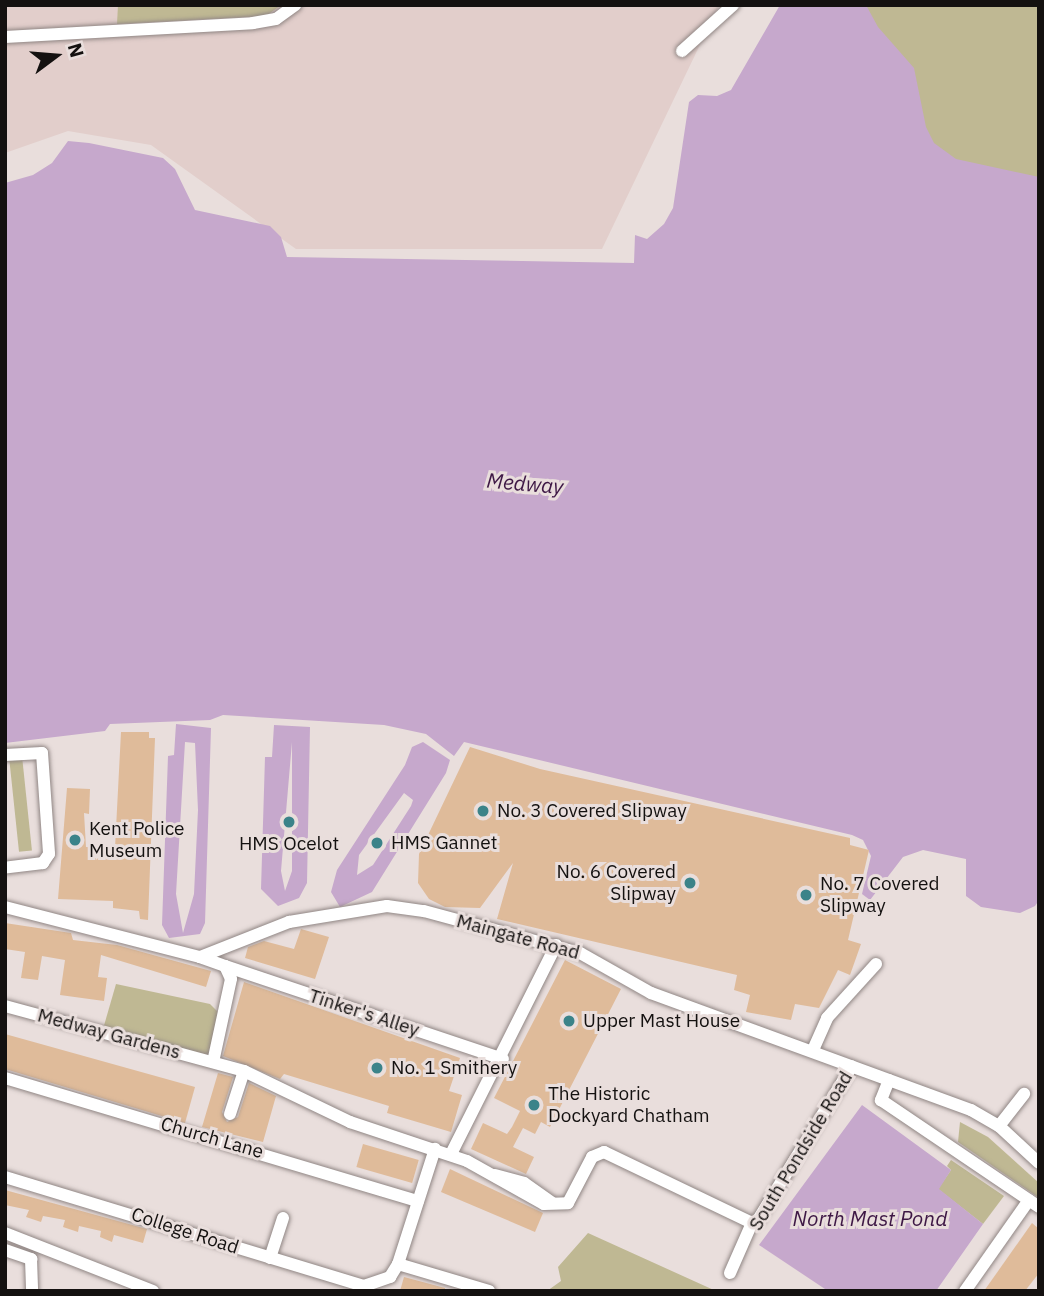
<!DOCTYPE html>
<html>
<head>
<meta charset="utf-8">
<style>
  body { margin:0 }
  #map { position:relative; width:1044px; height:1296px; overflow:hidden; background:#e9dedc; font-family:"IBM Plex Sans",sans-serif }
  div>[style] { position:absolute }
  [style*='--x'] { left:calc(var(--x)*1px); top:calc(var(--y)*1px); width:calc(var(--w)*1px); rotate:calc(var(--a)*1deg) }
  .built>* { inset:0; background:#e2cecb }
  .green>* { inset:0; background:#bfb893; transform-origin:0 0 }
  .water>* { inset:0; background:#c6a8cc }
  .building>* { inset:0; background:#dfbb9a; transform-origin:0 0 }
  .roads { filter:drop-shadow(0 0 2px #908684) drop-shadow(0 0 2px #908684) }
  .minor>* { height:12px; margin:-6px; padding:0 6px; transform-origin:6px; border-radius:6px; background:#fff }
  .dots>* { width:19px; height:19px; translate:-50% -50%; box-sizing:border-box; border:4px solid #e9dedc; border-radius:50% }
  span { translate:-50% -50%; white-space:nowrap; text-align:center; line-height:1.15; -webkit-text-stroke:6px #e9dedc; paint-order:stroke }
  .poi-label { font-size:19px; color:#141110 }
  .left { translate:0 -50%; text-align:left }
  .right { translate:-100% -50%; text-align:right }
  .street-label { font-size:19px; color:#141110 }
  .water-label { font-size:21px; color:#3e1845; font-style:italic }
  .frame { position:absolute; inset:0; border:7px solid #141110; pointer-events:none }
  .north { position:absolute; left:21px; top:21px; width:70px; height:70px; -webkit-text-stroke:5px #e9dedc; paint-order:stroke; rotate:74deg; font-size:19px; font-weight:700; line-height:28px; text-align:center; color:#141110 }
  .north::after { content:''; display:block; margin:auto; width:24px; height:32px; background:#141110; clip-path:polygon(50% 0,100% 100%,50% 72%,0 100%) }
</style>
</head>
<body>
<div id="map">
  <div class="built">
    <div style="clip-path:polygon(5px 5px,719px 5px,602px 249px,296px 249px,151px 145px,68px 131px,5px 153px)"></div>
  </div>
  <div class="green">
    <div style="clip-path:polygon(118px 5px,281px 5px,266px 16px,117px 24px)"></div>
    <div style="clip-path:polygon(866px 5px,1039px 5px,1039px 266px,816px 45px)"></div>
    <div style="left:22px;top:756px;width:95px;height:13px;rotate:84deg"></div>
    <div style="clip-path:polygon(116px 984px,210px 1004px,218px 1012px,208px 1057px,103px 1029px)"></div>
    <div style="clip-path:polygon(960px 1122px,988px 1137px,1039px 1183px,1039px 1198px,958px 1142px)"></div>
    <div style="clip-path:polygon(951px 1160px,1004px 1196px,983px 1224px,938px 1189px,951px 1170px,947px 1166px)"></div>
    <div style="clip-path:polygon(588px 1233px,716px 1291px,547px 1291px,561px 1281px,558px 1267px)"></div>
  </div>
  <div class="water">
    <div style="clip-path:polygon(780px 5px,866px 5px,878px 27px,914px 68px,926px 127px,934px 143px,956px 159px,1039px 177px,1039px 900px,1035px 906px,1020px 913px,981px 907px,966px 896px,966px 859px,923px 850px,903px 857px,870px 900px,862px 894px,871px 856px,863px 840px,852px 835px,464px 742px,454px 756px,426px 734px,384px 725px,223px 715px,210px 720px,110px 724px,105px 731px,5px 743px,5px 183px,33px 175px,52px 163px,68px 141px,89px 143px,163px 158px,175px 169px,195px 210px,270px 226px,281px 237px,287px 257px,634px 263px,635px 235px,647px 239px,664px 224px,673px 208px,689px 102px,698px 95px,717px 96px,731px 90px)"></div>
    <div style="clip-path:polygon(evenodd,176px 724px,211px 728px,205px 923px,200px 934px,169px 938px,162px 925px,168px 756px,174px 755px,176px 724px,185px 742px,195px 743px,198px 810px,194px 894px,183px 933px,176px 894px,185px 742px)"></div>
    <div style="clip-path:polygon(evenodd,274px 725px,310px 727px,307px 883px,299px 898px,278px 906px,261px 889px,265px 757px,272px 757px,274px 725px,292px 742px,292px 871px,285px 891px,281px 871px,292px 742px)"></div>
    <div style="clip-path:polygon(evenodd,423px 742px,450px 760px,446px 773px,372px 892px,340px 907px,331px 892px,337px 870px,405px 765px,412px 747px,423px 742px,404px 793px,413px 800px,411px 806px,373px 865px,357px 875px,359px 855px,404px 793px)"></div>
    <div style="clip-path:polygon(862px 1105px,951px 1170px,939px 1189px,983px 1224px,936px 1291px,828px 1291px,759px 1245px)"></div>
  </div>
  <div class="building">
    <div style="clip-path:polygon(121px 732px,149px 732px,149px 738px,155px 738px,148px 920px,140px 919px,139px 911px,113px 908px,113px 901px,58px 899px,67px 788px,90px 789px,89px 814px,84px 813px,86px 847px,115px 848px)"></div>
    <div style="clip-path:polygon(470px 747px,540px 769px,850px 838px,850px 845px,869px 850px,848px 940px,861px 944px,850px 975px,838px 970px,819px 1008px,795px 1004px,791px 1020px,746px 1012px,750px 995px,734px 990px,737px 975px,497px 919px,513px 863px,480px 908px,445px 907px,429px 899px,418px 883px,419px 854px)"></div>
    <div style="clip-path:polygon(5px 923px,71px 933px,73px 940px,117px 945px,211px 971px,206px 987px,101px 955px,98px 977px,107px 978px,104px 1001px,60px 995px,65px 960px,42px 956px,38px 980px,21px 978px,25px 952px,5px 949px)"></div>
    <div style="clip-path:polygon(301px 929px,329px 937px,315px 979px,245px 958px,248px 947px,264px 941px,294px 949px)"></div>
    <div style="clip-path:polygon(565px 960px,621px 989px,550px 1127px,541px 1122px,535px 1134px,523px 1128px,513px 1147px,534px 1157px,526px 1174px,471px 1149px,483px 1123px,507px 1134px,512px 1127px,520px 1111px,494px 1098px)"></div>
    <div style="clip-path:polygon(244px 982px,460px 1058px,449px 1091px,462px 1095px,451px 1132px,387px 1113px,389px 1106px,284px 1074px,280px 1079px,223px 1056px)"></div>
    <div style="clip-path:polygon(5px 1034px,195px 1087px,185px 1123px,5px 1069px)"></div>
    <div style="clip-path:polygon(218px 1073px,233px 1077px,222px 1112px,227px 1122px,238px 1117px,249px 1083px,276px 1096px,263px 1142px,202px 1127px)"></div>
    <div style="left:363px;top:1144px;width:58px;height:24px;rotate:16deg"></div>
    <div style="clip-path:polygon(450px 1169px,543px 1213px,535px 1232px,441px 1192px)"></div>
    <div style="clip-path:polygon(5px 1190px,147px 1229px,143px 1243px,114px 1235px,112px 1242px,100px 1237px,101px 1231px,79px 1226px,78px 1232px,63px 1227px,65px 1220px,43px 1216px,41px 1222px,26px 1217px,29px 1210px,5px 1205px)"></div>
    <div style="clip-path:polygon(1032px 1223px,1039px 1229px,1039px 1273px,1025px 1291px,984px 1291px)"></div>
    <div style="clip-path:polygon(404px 1277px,445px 1288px,445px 1291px,400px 1291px)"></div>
  </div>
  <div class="roads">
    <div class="minor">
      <div style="--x:5;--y:37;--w:248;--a:-3.2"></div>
      <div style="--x:253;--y:23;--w:23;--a:-10"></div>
      <div style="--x:276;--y:19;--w:24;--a:-36"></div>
      <div style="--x:682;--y:51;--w:69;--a:-42"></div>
      <div style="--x:5;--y:755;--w:37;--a:-3"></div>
      <div style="--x:42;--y:753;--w:101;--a:86"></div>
      <div style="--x:49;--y:854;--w:11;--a:124"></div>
      <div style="--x:43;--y:863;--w:38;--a:173"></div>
      <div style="--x:5;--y:907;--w:201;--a:14.4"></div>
      <div style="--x:200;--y:957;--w:96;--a:-21.5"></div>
      <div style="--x:289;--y:922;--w:99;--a:-9.3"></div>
      <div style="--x:387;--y:906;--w:37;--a:8"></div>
      <div style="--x:424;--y:911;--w:162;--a:15.1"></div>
      <div style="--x:580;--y:953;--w:81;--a:29.4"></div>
      <div style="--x:651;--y:993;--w:341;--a:20.1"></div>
      <div style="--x:971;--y:1110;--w:32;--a:30"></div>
      <div style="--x:999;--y:1126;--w:54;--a:42.8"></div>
      <div style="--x:200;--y:957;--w:27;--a:20"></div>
      <div style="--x:225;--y:966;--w:14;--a:65"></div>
      <div style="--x:231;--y:979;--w:85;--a:102.2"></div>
      <div style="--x:225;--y:966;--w:293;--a:18.5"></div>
      <div style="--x:5;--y:1006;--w:248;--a:15.2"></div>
      <div style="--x:244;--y:1071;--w:118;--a:25.7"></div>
      <div style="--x:350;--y:1122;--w:123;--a:18.4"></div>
      <div style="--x:467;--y:1161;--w:88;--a:29.2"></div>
      <div style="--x:544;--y:1204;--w:24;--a:-2"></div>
      <div style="--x:568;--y:1203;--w:52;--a:-62.4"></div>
      <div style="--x:592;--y:1157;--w:13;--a:-23"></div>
      <div style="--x:604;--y:1152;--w:164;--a:25.6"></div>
      <div style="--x:813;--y:1050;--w:35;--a:-66"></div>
      <div style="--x:827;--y:1018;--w:73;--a:-47.8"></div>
      <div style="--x:5;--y:1078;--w:431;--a:16.6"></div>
      <div style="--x:889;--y:1080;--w:22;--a:112"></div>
      <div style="--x:881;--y:1100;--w:191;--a:34.1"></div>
      <div style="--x:230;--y:1114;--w:45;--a:-72"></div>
      <div style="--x:999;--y:1126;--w:41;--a:-52"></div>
      <div style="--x:451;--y:1154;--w:234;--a:-63.3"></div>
      <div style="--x:495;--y:1175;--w:30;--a:15"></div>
      <div style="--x:524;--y:1183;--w:35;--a:35"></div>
      <div style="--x:5;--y:1177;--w:375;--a:16.9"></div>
      <div style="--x:5;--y:1233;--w:159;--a:21.4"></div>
      <div style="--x:5;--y:1250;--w:28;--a:19"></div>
      <div style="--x:31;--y:1259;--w:32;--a:88"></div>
      <div style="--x:270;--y:1258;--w:42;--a:-72"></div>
      <div style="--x:398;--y:1264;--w:95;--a:16.5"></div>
      <div style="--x:730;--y:1273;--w:55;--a:-66.3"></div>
      <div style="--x:752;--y:1223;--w:7;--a:-27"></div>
      <div style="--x:758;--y:1220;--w:180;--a:-58.6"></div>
      <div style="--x:362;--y:1291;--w:5;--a:-68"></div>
      <div style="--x:364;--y:1286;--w:28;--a:-19"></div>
      <div style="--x:390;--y:1277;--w:15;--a:-58"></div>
      <div style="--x:398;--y:1264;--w:121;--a:-72.2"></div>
      <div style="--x:965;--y:1291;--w:111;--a:-54.9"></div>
    </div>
  </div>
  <div class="dots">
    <div style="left:483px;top:811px;background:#3b8389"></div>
    <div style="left:289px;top:822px;background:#3b8389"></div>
    <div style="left:75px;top:840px;background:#3b8389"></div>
    <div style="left:377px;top:843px;background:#3b8389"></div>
    <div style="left:690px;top:883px;background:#3b8389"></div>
    <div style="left:806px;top:895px;background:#3b8389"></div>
    <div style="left:569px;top:1021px;background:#3b8389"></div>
    <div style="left:377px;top:1068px;background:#3b8389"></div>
    <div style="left:534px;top:1105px;background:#3b8389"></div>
  </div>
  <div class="poi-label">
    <span class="left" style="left:497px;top:811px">No. 3 Covered Slipway</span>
    <span class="left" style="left:89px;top:840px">Kent Police<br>Museum</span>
    <span class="left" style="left:391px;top:843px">HMS Gannet</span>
    <span style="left:289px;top:844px">HMS Ocelot</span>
    <span class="right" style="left:676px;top:883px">No. 6 Covered<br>Slipway</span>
    <span class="left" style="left:820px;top:895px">No. 7 Covered<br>Slipway</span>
    <span class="left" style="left:583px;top:1021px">Upper Mast House</span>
    <span class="left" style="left:391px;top:1068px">No. 1 Smithery</span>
    <span class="left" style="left:548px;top:1105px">The Historic<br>Dockyard Chatham</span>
  </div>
  <div class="street-label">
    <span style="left:518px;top:937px;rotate:15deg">Maingate Road</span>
    <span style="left:364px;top:1013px;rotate:18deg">Tinker's Alley</span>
    <span style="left:109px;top:1034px;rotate:15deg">Medway Gardens</span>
    <span style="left:212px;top:1138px;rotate:16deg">Church Lane</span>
    <span style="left:801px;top:1151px;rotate:-59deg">South Pondside Road</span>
    <span style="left:185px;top:1231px;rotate:18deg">College Road</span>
  </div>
  <div class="water-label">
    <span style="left:525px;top:483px;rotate:5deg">Medway</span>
    <span style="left:870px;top:1218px">North Mast Pond</span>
  </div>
  <div class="frame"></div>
  <div class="north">N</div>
</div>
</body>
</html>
